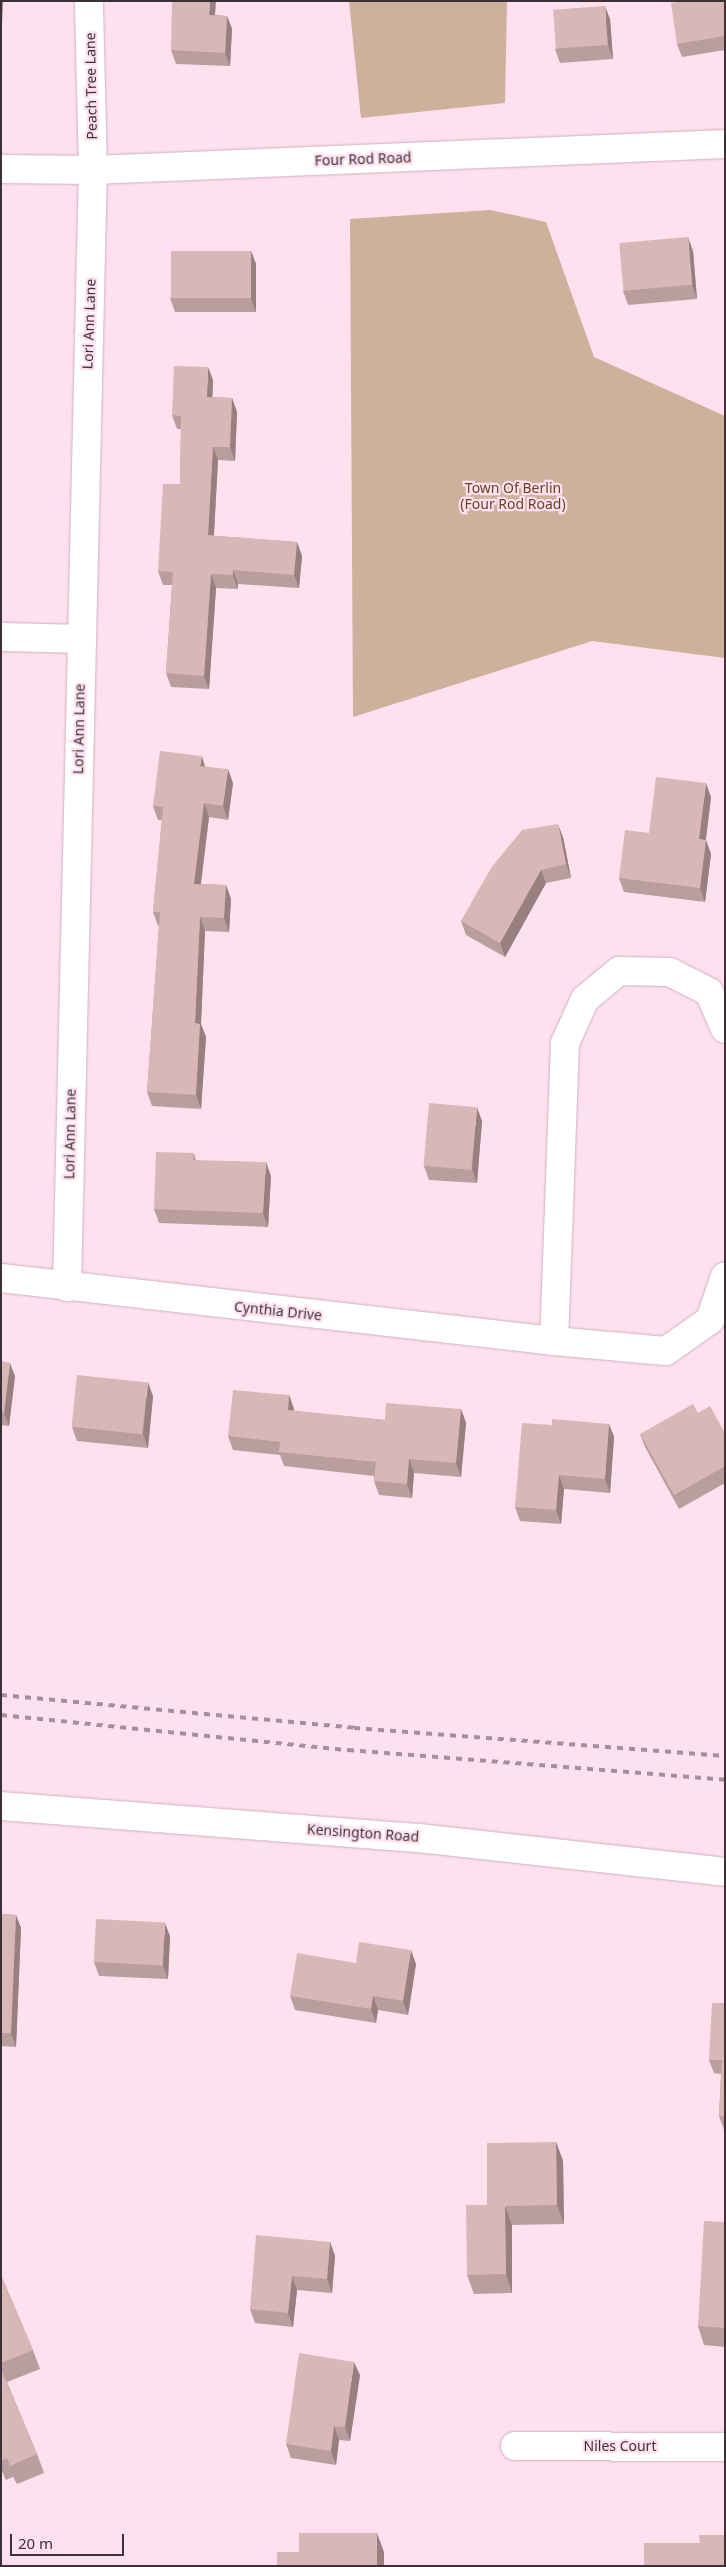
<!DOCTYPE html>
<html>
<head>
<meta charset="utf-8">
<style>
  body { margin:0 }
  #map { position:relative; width:726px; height:2567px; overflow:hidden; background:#fee0ef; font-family:"Noto Sans",sans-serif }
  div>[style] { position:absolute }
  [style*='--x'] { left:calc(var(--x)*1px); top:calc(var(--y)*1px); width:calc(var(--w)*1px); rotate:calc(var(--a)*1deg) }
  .green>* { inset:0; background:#cfb09d }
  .roads { filter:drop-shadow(0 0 1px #cdb1bf) drop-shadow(0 0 1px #cdb1bf) }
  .street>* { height:28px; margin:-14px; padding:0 14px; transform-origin:14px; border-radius:14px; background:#fff }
  .secondary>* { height:28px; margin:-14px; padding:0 14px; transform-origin:14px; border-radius:14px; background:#fff }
  .rail>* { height:4px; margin-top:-2px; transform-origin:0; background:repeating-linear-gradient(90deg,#a5909a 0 6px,transparent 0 12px) }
  .wall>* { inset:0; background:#ba9d9d }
  .shaded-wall>* { inset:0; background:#97807f }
  .building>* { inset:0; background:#d8b7b6; transform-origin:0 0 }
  span { translate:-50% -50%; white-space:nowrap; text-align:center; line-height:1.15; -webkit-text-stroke:4.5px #fee0ef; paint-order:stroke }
  .street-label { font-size:14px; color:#3c3136 }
  .park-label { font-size:14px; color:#6c3f21 }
  .frame { position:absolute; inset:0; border:2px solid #3c3136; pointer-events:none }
  .scale { position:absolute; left:10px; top:2534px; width:114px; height:22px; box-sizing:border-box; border:2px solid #3c3136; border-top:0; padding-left:6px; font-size:15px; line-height:18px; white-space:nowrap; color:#3c3136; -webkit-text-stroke:4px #fee0ef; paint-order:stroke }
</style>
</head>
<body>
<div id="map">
  <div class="green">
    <div style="clip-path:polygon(349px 1px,507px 1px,505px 103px,361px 118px)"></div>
    <div style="clip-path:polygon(490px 210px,546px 222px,594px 357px,725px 416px,725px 658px,592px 641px,353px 717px,350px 219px)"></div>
  </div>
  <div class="roads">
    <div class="street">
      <div style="--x:1;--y:169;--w:92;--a:0.6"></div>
      <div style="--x:93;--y:170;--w:633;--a:-2.36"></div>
      <div style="--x:1;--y:637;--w:80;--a:1.4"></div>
      <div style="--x:725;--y:1029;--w:40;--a:-113.4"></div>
      <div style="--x:709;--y:992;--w:44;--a:-152.9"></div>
      <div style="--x:670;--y:972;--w:51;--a:-178.9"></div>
      <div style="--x:619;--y:971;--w:44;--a:140.5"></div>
      <div style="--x:585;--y:999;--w:48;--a:114.4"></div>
      <div style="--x:565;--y:1043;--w:298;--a:92.1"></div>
      <div style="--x:554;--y:1341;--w:112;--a:5.1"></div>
      <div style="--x:666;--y:1351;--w:54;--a:-35.2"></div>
      <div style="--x:710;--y:1320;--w:46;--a:-71.2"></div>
      <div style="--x:1;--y:1278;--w:557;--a:6.5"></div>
      <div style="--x:67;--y:1287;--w:1117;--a:-88.67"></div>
      <div style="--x:93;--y:170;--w:169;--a:-91.4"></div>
      <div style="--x:515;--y:2446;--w:210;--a:0.3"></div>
    </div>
    <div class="secondary">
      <div style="--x:1;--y:1806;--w:419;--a:4.4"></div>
      <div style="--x:419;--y:1838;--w:308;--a:6.3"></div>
    </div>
  </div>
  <div class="rail">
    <div style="--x:1;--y:1695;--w:355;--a:5.3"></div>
    <div style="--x:354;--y:1728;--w:372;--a:4.3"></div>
    <div style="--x:1;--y:1715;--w:349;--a:5.8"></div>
    <div style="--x:348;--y:1750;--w:378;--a:4.5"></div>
  </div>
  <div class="wall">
    <div style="clip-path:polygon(725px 1px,725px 50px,682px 57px,677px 44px)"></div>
    <div style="clip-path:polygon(215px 15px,227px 16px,232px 29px,230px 66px,176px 64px,171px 50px)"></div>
    <div style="clip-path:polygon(610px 19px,613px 59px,560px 63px,555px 49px)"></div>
    <div style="clip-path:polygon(251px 251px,256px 264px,256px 312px,175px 312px,170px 298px)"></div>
    <div style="clip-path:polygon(693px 251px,697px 299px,628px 305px,623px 291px)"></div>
    <div style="clip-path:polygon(213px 380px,212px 397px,232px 398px,237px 412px,235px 461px,218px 460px,214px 536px,297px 542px,302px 556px,299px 588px,238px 584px,238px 589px,216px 588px,209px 689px,171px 687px,166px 673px,172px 585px,163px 585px,158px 571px,180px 484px,181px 429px,177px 429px,172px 415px)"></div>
    <div style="clip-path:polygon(205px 766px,233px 783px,228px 820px,209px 817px,201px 884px,226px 885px,231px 899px,229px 932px,205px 931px,201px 1024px,206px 1037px,201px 1109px,152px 1106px,147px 1092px,159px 926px,158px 926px,153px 912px,162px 820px,158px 820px,153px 806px)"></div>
    <div style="clip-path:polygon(711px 797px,706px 840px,711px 854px,705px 902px,624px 892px,619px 878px,649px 833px)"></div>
    <div style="clip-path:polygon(563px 837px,571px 878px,546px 883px,505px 957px,466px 935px,461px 921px)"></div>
    <div style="clip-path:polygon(482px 1121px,477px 1183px,429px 1180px,424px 1166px)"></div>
    <div style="clip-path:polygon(194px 1153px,196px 1160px,271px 1176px,268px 1227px,159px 1223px,154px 1209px)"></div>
    <div style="clip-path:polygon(1px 1361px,15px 1376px,9px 1426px,1px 1425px)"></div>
    <div style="clip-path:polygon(289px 1395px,294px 1409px,294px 1411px,385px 1420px,461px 1409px,466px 1423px,461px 1477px,414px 1473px,412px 1498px,379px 1495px,374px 1481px,374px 1476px,284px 1466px,280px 1455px,233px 1450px,228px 1436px)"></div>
    <div style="clip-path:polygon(153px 1396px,148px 1448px,77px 1441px,72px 1427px)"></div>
    <div style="clip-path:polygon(609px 1424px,614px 1437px,610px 1493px,564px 1489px,561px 1524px,520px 1521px,515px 1507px,552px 1425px)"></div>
    <div style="clip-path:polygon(725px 1433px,725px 1483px,679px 1509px,645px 1447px,640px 1434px)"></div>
    <div style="clip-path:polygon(1px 1914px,16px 1915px,21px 1928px,16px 2047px,1px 2046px)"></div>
    <div style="clip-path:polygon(170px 1936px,168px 1979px,99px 1976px,94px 1962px)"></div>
    <div style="clip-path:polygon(356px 1963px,416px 1964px,408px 2015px,378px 2010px,376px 2023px,295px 2010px,290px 1996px)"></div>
    <div style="clip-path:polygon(725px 2003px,725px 2130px,724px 2130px,719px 2116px,721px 2074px,714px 2073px,709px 2060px)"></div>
    <div style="clip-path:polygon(556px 2142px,563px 2161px,564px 2224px,512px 2225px,512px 2293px,474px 2294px,467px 2275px,487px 2205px)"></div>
    <div style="clip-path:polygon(725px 2222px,725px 2347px,704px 2345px,698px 2326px)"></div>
    <div style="clip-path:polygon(330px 2242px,335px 2256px,332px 2293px,297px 2290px,293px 2327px,255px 2323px,250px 2309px)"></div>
    <div style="clip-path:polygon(1px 2275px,33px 2350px,40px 2369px,7px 2382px,37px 2454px,44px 2473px,17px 2484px,13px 2477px,6px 2480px,1px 2469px)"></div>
    <div style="clip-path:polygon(360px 2375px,350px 2441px,339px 2440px,336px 2465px,291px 2458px,286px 2444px)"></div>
  </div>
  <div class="shaded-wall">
    <div style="clip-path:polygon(1px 1px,3px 1px,2px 26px,1px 24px)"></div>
    <div style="clip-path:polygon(210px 1px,216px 1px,214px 29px,209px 15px)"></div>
    <div style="clip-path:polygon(605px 6px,610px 19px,613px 59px,608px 45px)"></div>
    <div style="clip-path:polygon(227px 16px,232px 29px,230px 66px,225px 53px)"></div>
    <div style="clip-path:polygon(688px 237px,693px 251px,697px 299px,692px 285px)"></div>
    <div style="clip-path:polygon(251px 251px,256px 264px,256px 312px,251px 299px)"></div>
    <div style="clip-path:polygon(208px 367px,213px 380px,212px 410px,207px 397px)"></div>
    <div style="clip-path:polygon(232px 398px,237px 412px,235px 461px,230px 447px)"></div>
    <div style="clip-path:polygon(213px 447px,218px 460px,213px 549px,208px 535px)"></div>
    <div style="clip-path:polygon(297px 542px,302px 556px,299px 588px,294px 575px)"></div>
    <div style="clip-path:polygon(233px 570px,238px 584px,238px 589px,233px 575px)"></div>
    <div style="clip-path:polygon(211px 574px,216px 588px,209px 689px,204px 676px)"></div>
    <div style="clip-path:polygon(202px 756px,206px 770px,200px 766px)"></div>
    <div style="clip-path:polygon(228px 769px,233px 783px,228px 820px,223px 806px)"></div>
    <div style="clip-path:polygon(706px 783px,711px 797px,704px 853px,699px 839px)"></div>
    <div style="clip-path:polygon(204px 803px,209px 817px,199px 897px,194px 884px)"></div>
    <div style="clip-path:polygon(558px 824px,563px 837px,571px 878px,566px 864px)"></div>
    <div style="clip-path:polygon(706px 840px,711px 854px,705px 902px,700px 888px)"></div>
    <div style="clip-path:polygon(541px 870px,546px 883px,505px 957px,500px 943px)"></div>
    <div style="clip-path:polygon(226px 885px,231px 899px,229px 932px,224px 918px)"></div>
    <div style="clip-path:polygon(200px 917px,205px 931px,201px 1024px,206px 1037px,201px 1109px,196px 1095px,195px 1023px)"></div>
    <div style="clip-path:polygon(477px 1107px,482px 1121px,477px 1183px,472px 1169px)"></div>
    <div style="clip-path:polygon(266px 1162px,271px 1176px,268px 1227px,263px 1213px)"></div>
    <div style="clip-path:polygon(10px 1363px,15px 1376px,9px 1426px,4px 1413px)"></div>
    <div style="clip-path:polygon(148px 1382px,153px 1396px,148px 1448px,143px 1434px)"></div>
    <div style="clip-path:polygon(289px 1395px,294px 1409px,293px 1424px,288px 1410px)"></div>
    <div style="clip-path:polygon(461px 1409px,466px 1423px,461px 1477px,456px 1463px)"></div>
    <div style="clip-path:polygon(609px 1424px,614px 1437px,610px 1493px,605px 1479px)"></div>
    <div style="clip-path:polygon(409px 1459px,414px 1473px,412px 1498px,407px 1484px)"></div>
    <div style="clip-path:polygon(559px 1475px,564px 1489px,561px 1524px,556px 1510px)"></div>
    <div style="clip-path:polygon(16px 1915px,21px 1928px,16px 2047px,11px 2033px)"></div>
    <div style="clip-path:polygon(165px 1923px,170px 1936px,168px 1979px,163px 1966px)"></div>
    <div style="clip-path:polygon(411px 1950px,416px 1964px,408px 2015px,403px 2001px)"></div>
    <div style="clip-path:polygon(373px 1996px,378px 2010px,376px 2023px,371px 2009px)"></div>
    <div style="clip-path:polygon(556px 2142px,563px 2161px,564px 2224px,557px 2205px)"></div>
    <div style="clip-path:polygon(505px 2206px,512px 2225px,512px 2293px,506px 2274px)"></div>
    <div style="clip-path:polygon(330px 2242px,335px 2256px,332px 2293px,327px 2279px)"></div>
    <div style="clip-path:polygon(292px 2276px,297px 2290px,293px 2327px,288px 2313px)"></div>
    <div style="clip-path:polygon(354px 2362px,360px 2375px,350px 2441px,345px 2427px)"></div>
    <div style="clip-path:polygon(334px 2426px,339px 2440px,336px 2465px,331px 2451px)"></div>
    <div style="clip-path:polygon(377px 2533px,384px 2552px,384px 2566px,377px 2566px)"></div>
  </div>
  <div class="building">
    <div style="clip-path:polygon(172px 1px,210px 1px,209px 15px,227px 16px,225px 53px,171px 50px)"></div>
    <div style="clip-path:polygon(683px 1px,725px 1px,725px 36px,677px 44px,671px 3px)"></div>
    <div style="left:605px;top:6px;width:39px;height:52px;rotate:86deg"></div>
    <div style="left:688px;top:237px;width:48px;height:69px;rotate:85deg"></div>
    <div style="left:171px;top:251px;width:80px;height:47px"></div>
    <div style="clip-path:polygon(174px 366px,208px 367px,207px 397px,232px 398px,230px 447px,213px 447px,208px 535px,297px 542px,294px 575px,233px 570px,233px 575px,211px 574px,204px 676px,166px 673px,173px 572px,158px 571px,163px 484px,180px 484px,181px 416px,172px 415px)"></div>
    <div style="clip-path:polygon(160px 751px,202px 756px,200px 766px,228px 769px,223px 806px,204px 803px,194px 884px,226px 885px,224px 918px,200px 917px,195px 1023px,200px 1024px,196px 1095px,147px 1092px,160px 912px,153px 912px,163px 807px,153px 806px)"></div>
    <div style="clip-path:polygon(656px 777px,706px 783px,699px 839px,706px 840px,700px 888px,619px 878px,625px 830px,649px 833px)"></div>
    <div style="clip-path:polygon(558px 824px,566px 864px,541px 870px,500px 943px,461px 921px,491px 868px,522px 830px)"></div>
    <div style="left:429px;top:1103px;width:48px;height:63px;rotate:5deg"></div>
    <div style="clip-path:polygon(156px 1152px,194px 1153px,193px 1160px,266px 1162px,263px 1213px,154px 1209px)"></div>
    <div style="clip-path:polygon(1px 1361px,10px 1363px,4px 1413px,1px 1412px)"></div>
    <div style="left:77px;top:1375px;width:71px;height:52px;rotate:6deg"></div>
    <div style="clip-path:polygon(233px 1390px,289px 1395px,288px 1410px,385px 1420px,386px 1403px,461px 1409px,456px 1463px,409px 1459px,407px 1484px,374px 1481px,376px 1462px,279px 1452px,280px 1442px,228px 1436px)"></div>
    <div style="clip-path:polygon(693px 1404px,698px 1413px,710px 1406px,725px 1433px,725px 1466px,674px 1495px,640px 1434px)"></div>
    <div style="clip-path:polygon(552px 1419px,609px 1424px,605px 1479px,559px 1475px,556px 1510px,515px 1507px,522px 1423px,552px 1425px)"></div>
    <div style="clip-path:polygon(1px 1914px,16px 1915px,11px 2033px,1px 2033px)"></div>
    <div style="left:96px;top:1919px;width:69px;height:43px;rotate:3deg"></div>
    <div style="clip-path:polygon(359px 1942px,411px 1950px,403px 2001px,373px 1996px,371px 2009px,290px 1996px,297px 1953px,356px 1963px)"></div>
    <div style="clip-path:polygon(712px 2003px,725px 2003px,725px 2117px,719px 2116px,722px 2060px,709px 2060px)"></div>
    <div style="clip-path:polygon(556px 2142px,557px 2205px,505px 2206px,506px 2274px,467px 2275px,466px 2205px,487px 2205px,487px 2143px)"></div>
    <div style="clip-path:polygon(704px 2221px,725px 2222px,725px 2328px,698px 2326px)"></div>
    <div style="clip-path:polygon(256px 2235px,330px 2242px,327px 2279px,292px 2276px,288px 2313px,250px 2309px)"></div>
    <div style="clip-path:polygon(1px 2275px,33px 2350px,1px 2363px)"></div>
    <div style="clip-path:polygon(299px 2353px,354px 2362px,345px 2427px,334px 2426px,331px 2451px,286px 2444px)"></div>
    <div style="clip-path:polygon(1px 2369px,37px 2454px,10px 2466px,7px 2458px,1px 2461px)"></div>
    <div style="clip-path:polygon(299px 2533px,377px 2533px,377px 2566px,277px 2566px,277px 2552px,299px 2552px)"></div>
    <div style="clip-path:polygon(699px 2535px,725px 2535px,725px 2566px,644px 2566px,644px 2543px,700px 2543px)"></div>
  </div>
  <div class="street-label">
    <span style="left:91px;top:86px;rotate:-91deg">Peach Tree Lane</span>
    <span style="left:363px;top:159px;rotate:-2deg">Four Rod Road</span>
    <span style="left:89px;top:324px;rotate:-88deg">Lori Ann Lane</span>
    <span style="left:79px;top:729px;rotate:-89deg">Lori Ann Lane</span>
    <span style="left:70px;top:1134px;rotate:-89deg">Lori Ann Lane</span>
    <span style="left:278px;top:1311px;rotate:6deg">Cynthia Drive</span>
    <span style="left:363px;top:1833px;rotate:4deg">Kensington Road</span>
    <span style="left:620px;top:2446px">Niles Court</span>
  </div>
  <div class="park-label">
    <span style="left:513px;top:496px">Town Of Berlin<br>(Four Rod Road)</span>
  </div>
  <div class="frame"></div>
  <div class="scale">20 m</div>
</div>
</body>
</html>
